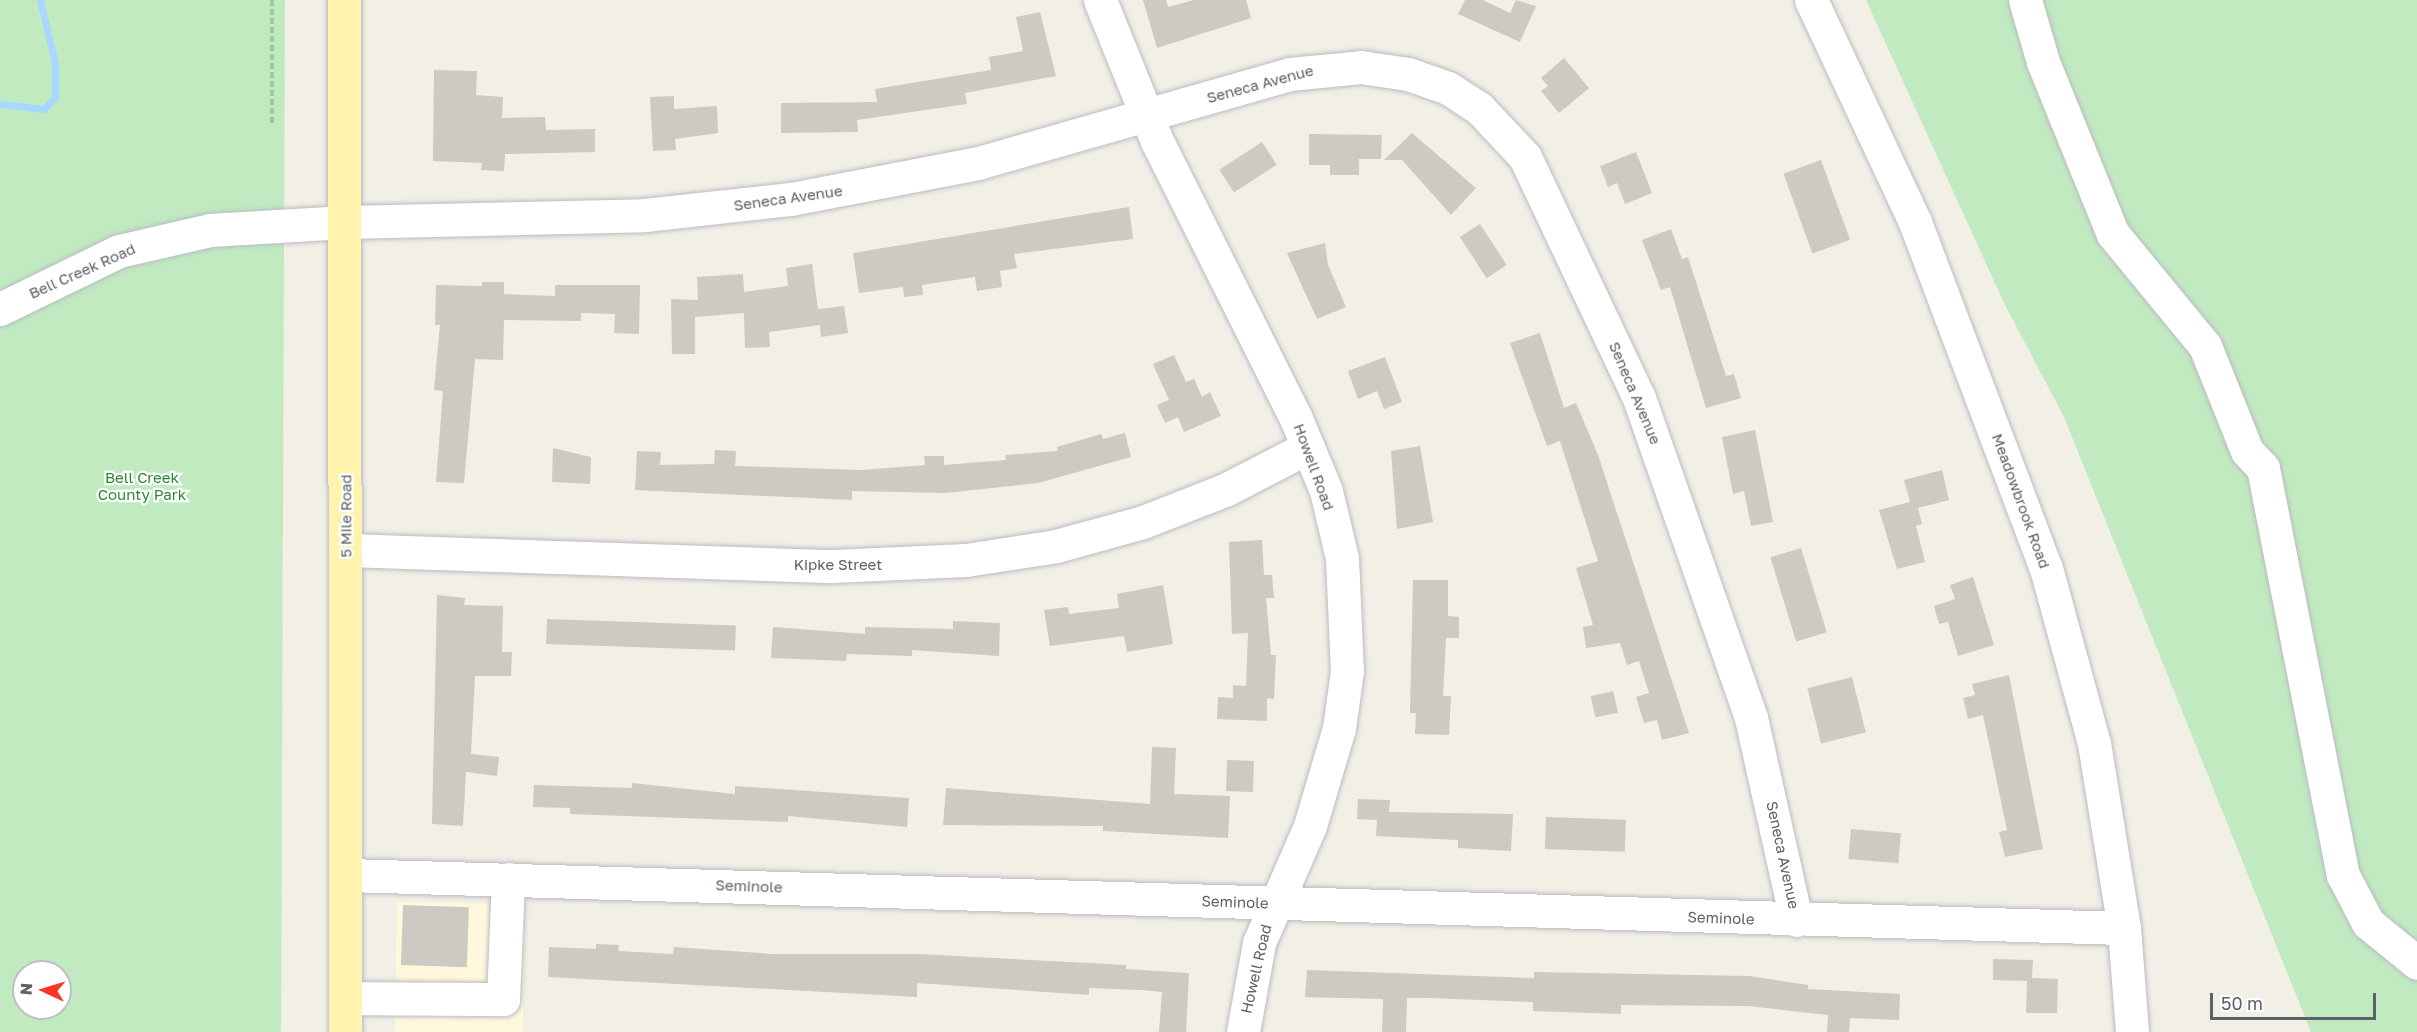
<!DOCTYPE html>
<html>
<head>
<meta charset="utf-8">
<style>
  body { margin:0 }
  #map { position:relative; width:2417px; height:1032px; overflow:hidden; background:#f1efe6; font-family:"Golos Text",sans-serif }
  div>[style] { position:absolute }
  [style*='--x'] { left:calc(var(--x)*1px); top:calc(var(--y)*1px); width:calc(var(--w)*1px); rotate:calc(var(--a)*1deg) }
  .commercial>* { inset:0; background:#fff8dd; transform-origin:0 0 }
  .green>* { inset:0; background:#c1eac1 }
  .stream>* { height:7px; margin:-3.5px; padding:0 3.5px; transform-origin:3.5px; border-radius:3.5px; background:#a8d8ff }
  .building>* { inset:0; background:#cccac3; transform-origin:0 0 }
  .path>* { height:4px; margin-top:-2px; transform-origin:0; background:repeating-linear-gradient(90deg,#98caa7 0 6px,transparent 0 9px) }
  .roads { filter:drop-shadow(0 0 2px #b9bcc1) drop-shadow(0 0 2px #b9bcc1) }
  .minor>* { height:33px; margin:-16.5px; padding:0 16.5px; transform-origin:16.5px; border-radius:16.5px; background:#fff }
  .major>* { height:33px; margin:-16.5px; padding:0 16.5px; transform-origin:16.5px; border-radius:16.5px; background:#fff3ad }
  span { translate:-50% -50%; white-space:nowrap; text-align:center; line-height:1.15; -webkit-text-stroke:4.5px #fff; paint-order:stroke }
  .street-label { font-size:15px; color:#5d6268 }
  .park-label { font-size:15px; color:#2d8732 }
  .north { position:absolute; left:12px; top:960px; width:60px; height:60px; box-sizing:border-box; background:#fff; border:2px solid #bec0c3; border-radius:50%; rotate:274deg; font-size:16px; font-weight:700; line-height:24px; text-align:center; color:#5d6268 }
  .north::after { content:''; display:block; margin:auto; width:21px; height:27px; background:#f93824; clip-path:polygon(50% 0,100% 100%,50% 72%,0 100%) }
  .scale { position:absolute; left:2210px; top:993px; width:166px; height:27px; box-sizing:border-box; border:3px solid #5d6268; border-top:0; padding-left:8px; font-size:18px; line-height:21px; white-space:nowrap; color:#5d6268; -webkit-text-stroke:4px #fff; paint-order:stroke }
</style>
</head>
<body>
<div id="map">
  <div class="commercial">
    <div style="left:397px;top:902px;width:128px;height:130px;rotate:1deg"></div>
  </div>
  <div class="green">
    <div style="clip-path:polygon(evenodd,0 0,285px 0,281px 1032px,0 1032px,0 0,24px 972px,60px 972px,60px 1008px,24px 1008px,24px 972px)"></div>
    <div style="clip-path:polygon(1866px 0,2417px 0,2417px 1032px,2311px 1032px,2064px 417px,2004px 303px)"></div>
  </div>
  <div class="stream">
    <div style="--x:0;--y:104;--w:44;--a:6.5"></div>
    <div style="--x:44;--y:109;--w:16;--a:-47"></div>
    <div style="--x:55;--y:97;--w:34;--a:-90"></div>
    <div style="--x:55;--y:63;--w:65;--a:-103.4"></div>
  </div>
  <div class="building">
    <div style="clip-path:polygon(1143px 0,1166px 0,1168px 7px,1194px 0,1246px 0,1251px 18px,1157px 48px)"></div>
    <div style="clip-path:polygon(1465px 0,1483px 0,1510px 13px,1516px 0,1536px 6px,1520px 42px,1458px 14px)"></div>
    <div style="clip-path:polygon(1040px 12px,1056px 76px,965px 93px,967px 104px,857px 120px,858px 132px,781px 133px,781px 103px,877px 102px,875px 89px,991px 70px,989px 57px,1023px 51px,1016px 17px)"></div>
    <div style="clip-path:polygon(1564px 58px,1589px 88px,1559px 113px,1541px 91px,1548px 86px,1541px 78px)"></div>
    <div style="clip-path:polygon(434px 70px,477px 71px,476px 95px,503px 97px,502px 118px,545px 117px,546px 130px,595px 129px,595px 152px,505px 154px,504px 171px,481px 170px,482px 163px,433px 161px)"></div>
    <div style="clip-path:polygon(674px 96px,674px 109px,717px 106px,718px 133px,675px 139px,676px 150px,653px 151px,650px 97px)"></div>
    <div style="clip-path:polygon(1412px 133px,1476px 188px,1451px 215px,1402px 160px,1384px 160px)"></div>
    <div style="clip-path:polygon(1309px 134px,1382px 135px,1381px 159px,1359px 159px,1359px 175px,1330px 175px,1330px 165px,1309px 165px)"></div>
    <div style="left:1262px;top:142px;width:27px;height:51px;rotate:57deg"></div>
    <div style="clip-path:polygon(1636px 152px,1652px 193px,1625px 204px,1617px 183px,1608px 187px,1600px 166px)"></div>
    <div style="left:1821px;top:160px;width:85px;height:40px;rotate:70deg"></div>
    <div style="clip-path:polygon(1129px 207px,1133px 239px,1014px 254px,1017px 268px,1000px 271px,1002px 287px,977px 291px,975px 277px,922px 285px,923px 295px,904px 297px,903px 287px,859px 293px,853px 253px)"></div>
    <div style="left:1480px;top:224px;width:49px;height:24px;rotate:57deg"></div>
    <div style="clip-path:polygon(1671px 229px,1682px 259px,1688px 257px,1726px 376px,1734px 374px,1741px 398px,1706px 408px,1670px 287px,1661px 290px,1642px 240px)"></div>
    <div style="clip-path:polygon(1325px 243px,1328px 265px,1346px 307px,1317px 319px,1287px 253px)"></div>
    <div style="clip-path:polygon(812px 264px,818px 309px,844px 306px,848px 333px,821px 337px,820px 325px,769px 332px,770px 347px,745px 348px,744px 313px,695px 317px,695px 354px,672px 354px,671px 299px,698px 300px,697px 277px,743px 274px,744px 292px,788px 286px,786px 268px)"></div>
    <div style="clip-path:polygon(482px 282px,504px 282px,504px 294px,555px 296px,555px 285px,640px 285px,639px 334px,614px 333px,615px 314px,581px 313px,581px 321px,504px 320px,503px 360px,475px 359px,464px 483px,436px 482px,443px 391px,434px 390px,440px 325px,435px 325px,436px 285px,482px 286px)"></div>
    <div style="clip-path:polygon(1540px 333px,1564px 408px,1576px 403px,1598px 455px,1689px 733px,1662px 740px,1657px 720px,1644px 723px,1636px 697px,1649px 693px,1639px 661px,1627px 665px,1620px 643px,1586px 648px,1583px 627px,1593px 625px,1576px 568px,1598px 561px,1560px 441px,1547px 446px,1510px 343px)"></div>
    <div style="clip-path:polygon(1174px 355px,1186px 382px,1194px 379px,1202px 397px,1210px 392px,1221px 416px,1184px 432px,1178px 417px,1165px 423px,1157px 405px,1169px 400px,1153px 364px)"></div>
    <div style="clip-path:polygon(1385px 357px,1402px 402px,1384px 409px,1377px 391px,1358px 399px,1348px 371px)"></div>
    <div style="clip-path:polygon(1755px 430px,1773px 522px,1751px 526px,1744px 491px,1733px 494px,1722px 437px)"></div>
    <div style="clip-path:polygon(1125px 433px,1131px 457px,1038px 483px,945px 493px,852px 491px,852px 500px,635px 490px,637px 451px,661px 452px,660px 465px,714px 464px,715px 450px,736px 451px,735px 466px,862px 470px,925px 465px,924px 456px,944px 456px,944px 465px,1006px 460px,1005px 455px,1058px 451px,1057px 447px,1101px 434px,1103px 439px)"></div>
    <div style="clip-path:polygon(1420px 446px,1433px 522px,1397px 529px,1391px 451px)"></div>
    <div style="clip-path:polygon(553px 448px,591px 457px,590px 484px,552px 482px)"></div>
    <div style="clip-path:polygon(1942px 470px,1949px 500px,1918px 508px,1922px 524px,1916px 526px,1925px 562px,1897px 569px,1879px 510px,1910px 502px,1904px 480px)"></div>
    <div style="clip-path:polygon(1262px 540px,1264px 575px,1272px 575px,1274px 598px,1266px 598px,1271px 655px,1276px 655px,1274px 699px,1267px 698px,1267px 721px,1217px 719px,1218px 697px,1233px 698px,1233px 685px,1246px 686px,1248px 633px,1232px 634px,1229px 542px)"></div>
    <div style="left:1801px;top:548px;width:88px;height:32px;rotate:73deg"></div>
    <div style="clip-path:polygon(1973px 577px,1994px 645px,1958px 656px,1948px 622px,1939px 624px,1934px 606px,1955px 599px,1950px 585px)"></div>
    <div style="clip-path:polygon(1413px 580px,1448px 580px,1448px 616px,1459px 617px,1459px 638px,1446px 638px,1443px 696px,1451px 696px,1449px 735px,1415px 734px,1416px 713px,1410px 713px)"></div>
    <div style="clip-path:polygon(1163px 585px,1173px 644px,1127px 652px,1124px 636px,1050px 646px,1044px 610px,1068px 607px,1069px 614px,1119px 608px,1117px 594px)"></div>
    <div style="clip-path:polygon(437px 595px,465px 598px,464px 605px,503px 606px,502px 652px,512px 652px,511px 676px,475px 676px,471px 754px,499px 757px,497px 776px,466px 772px,463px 826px,432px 824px)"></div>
    <div style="left:547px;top:619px;width:189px;height:25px;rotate:2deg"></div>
    <div style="clip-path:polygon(953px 621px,1000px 623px,999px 656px,912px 650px,912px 656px,847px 654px,846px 661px,771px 658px,773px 627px,865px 634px,865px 627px,953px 629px)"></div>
    <div style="clip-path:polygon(2009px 675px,2043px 849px,2005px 857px,1999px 832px,2007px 830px,1983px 715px,1968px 719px,1963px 698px,1975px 695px,1972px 684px)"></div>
    <div style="left:1852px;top:677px;width:57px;height:46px;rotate:76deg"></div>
    <div style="left:1613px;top:691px;width:22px;height:23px;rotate:77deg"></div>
    <div style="clip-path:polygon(1152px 747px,1176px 748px,1174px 794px,1230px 796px,1228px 838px,1103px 831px,1103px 826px,943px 825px,946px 788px,1150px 804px)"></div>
    <div style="left:1227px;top:760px;width:27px;height:31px;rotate:2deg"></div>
    <div style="clip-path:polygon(632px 783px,735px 794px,735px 786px,909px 798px,907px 827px,788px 816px,788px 822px,570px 814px,570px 808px,533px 807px,534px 785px,632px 788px)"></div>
    <div style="clip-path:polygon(1358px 799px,1390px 800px,1389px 812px,1513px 814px,1511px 851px,1458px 848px,1458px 840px,1376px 836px,1377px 820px,1357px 819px)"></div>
    <div style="left:1546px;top:817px;width:80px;height:32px;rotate:2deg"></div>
    <div style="left:1851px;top:829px;width:50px;height:30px;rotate:5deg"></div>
    <div style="left:403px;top:905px;width:66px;height:60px;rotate:2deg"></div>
    <div style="clip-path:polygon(596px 944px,619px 945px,618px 951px,673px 954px,674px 947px,773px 954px,918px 954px,1126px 965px,1126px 969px,1189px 973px,1186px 1032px,1159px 1032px,1162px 992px,1141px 990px,1089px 988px,1089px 995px,917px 983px,917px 997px,548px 977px,549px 947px,596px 949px)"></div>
    <div style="clip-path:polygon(1993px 959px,2033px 960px,2032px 978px,2058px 979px,2057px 1013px,2026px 1013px,2027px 981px,1993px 980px)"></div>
    <div style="clip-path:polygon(1307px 970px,1534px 978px,1534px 972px,1749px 976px,1808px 985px,1808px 989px,1900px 994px,1899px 1020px,1850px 1018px,1849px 1032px,1827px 1032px,1828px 1015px,1748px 1006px,1621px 1005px,1621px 1014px,1533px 1011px,1533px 1002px,1429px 998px,1407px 998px,1406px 1032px,1382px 1032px,1383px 999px,1305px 997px)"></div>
  </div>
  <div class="path">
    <div style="--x:272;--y:0;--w:123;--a:90"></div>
  </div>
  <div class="roads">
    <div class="minor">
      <div style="--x:1100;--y:0;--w:152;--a:68"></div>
      <div style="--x:1157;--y:141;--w:308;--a:63.4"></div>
      <div style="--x:1295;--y:416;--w:81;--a:67.5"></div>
      <div style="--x:1326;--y:491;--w:69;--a:76.6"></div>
      <div style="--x:1342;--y:558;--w:113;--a:87.5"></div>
      <div style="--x:1347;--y:671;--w:58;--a:98"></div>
      <div style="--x:1339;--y:728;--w:102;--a:106.5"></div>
      <div style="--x:1310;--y:826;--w:128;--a:113.6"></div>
      <div style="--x:1259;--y:943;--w:90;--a:100.2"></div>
      <div style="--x:1811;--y:0;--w:245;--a:64.9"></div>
      <div style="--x:1915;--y:222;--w:370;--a:69.3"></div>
      <div style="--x:2046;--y:568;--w:181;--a:74.7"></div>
      <div style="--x:2094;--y:743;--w:187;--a:80.8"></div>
      <div style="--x:2124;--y:928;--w:104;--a:85.6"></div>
      <div style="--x:2025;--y:0;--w:65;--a:73.8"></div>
      <div style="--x:2043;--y:62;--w:186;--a:67.9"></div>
      <div style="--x:2113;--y:234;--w:145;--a:50.6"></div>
      <div style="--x:2205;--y:346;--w:113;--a:68.2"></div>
      <div style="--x:2247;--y:451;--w:23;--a:47"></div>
      <div style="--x:2263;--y:468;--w:415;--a:78.9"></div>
      <div style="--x:2343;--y:875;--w:54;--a:62.5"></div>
      <div style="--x:2368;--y:923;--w:63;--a:39.2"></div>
      <div style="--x:0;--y:309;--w:132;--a:-26"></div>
      <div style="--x:119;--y:251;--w:93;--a:-13"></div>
      <div style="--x:210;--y:230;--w:135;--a:-3.4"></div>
      <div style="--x:345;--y:222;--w:300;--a:-1.3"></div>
      <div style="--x:645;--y:215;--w:147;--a:-6.3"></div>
      <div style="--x:791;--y:199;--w:190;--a:-10.9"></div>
      <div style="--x:978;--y:163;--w:324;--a:-15.9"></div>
      <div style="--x:1290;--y:74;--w:71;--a:-5.6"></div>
      <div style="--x:1361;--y:67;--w:48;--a:8.5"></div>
      <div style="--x:1408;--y:74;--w:42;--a:19.3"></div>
      <div style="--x:1448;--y:88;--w:37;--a:33"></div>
      <div style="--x:1479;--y:108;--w:67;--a:46.8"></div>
      <div style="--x:1525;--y:157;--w:267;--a:64.7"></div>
      <div style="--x:1639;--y:398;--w:339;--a:70.7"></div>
      <div style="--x:1751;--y:718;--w:207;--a:77.4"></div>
      <div style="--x:346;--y:550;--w:487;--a:1.9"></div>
      <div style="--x:833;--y:566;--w:133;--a:-2.6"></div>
      <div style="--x:966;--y:560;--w:91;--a:-8.8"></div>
      <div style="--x:1056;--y:546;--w:90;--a:-15.4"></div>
      <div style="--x:1143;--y:522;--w:90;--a:-21.4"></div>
      <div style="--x:1227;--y:489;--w:91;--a:-27.4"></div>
      <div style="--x:347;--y:875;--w:1778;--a:1.71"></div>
      <div style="--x:345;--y:998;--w:158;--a:0.4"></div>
      <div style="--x:503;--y:999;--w:120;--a:-87.6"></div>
    </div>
    <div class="major">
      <div style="--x:344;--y:0;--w:1032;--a:89.94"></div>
    </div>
  </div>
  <div class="street-label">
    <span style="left:1260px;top:84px;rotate:-15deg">Seneca Avenue</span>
    <span style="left:788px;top:198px;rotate:-8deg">Seneca Avenue</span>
    <span style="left:82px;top:271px;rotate:-24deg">Bell Creek Road</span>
    <span style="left:1635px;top:393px;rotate:67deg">Seneca Avenue</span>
    <span style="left:1314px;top:467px;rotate:70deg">Howell Road</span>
    <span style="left:2021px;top:501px;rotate:70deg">Meadowbrook Road</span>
    <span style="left:346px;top:516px;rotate:-90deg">5 Mile Road</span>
    <span style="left:838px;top:565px">Kipke Street</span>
    <span style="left:1783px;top:855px;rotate:78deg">Seneca Avenue</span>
    <span style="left:749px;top:886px;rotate:2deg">Seminole</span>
    <span style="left:1235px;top:902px;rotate:2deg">Seminole</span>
    <span style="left:1721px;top:918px;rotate:2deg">Seminole</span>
    <span style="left:1256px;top:969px;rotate:-77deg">Howell Road</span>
  </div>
  <div class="park-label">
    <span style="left:142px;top:486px">Bell Creek<br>County Park</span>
  </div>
  <div class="north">N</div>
  <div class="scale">50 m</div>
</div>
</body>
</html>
